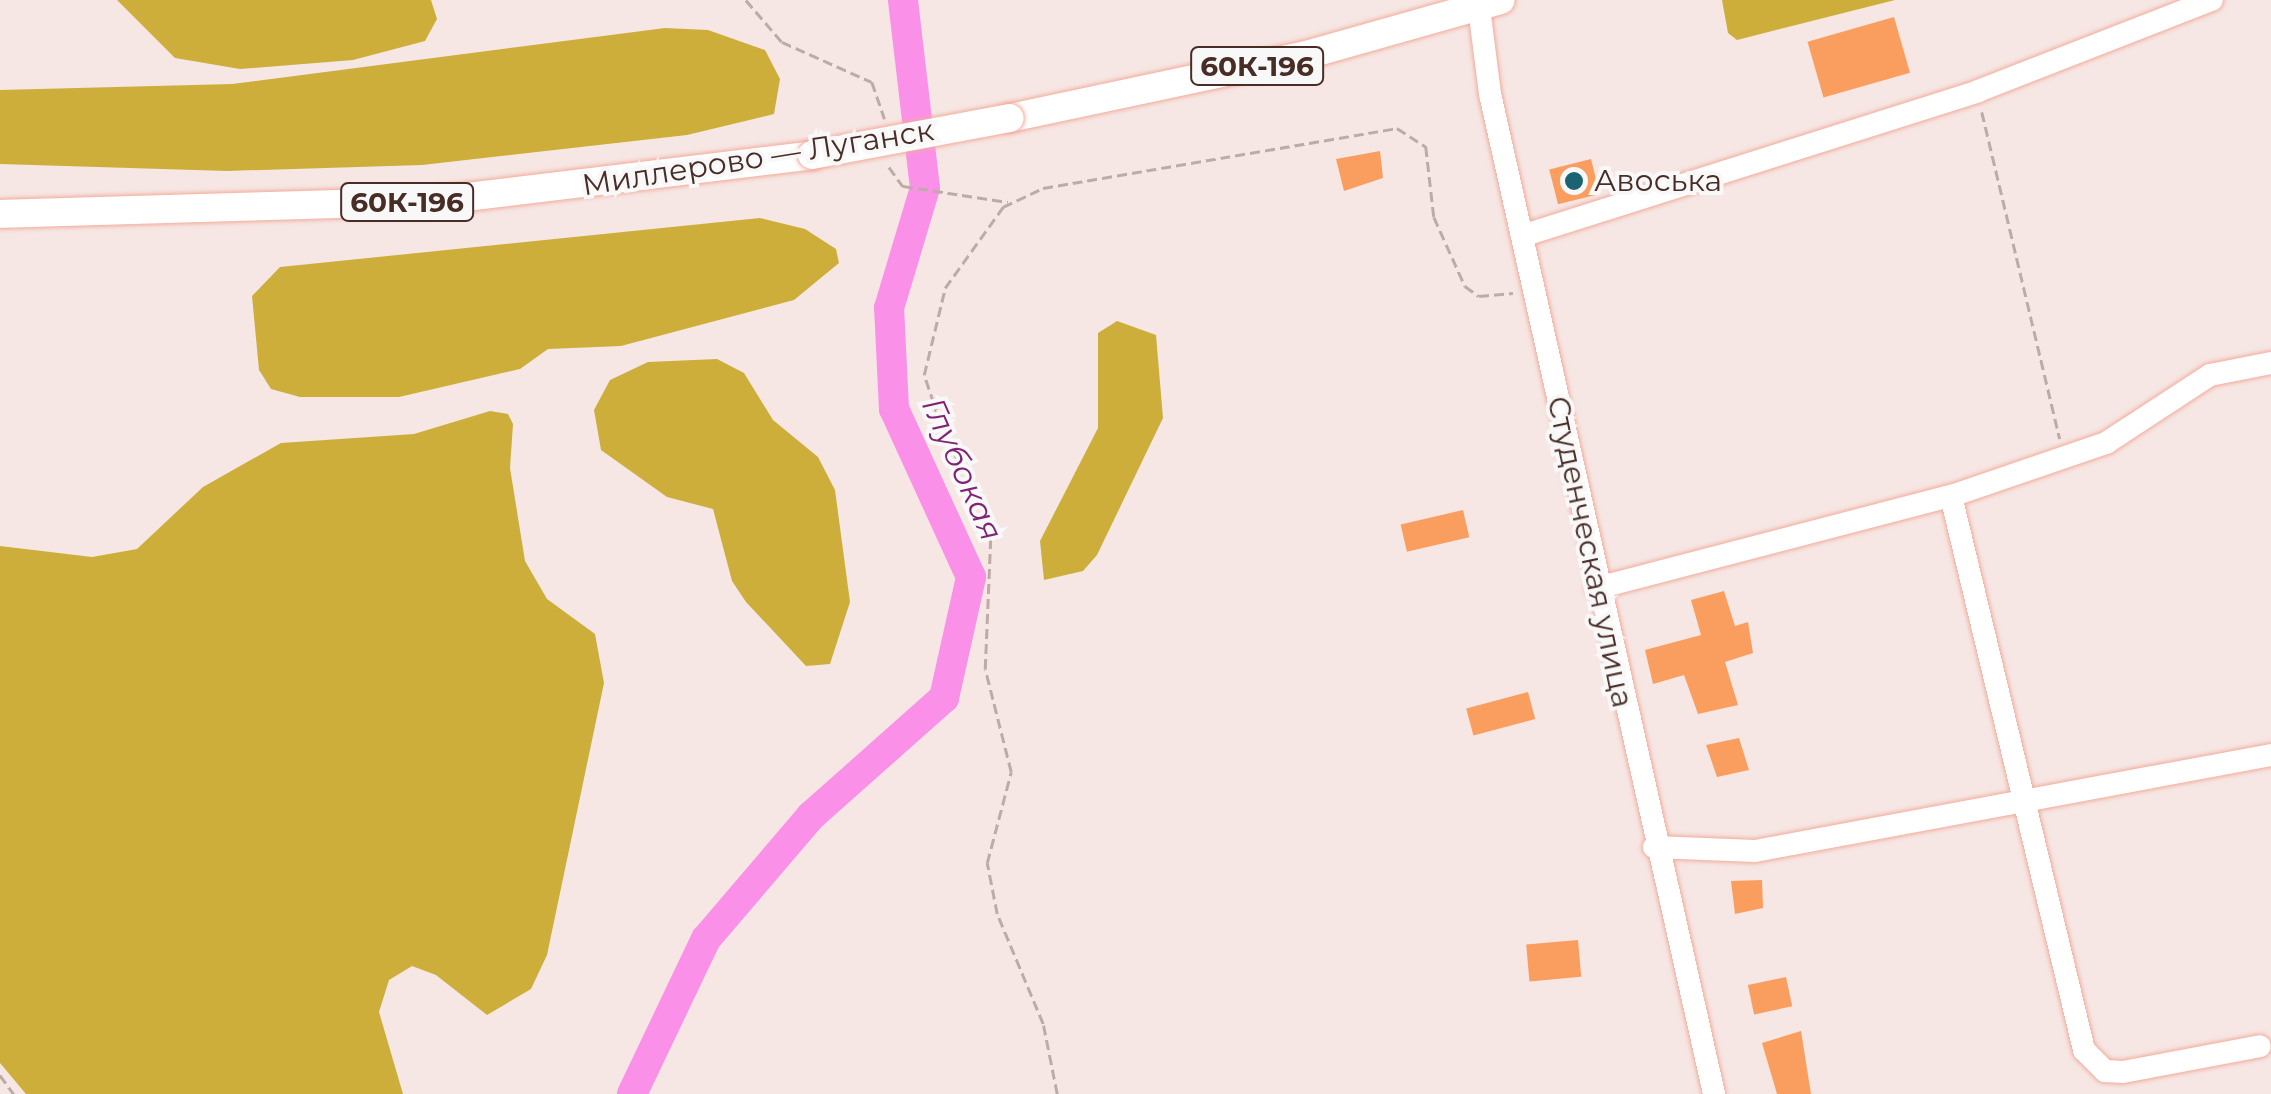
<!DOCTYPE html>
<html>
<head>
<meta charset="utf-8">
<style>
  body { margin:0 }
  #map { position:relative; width:2271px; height:1094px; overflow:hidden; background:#f6e7e4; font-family:Montserrat,sans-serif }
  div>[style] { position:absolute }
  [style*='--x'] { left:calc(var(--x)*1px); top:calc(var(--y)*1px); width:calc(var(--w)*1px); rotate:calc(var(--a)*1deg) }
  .forest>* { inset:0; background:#cdae3b }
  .river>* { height:30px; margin:-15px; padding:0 15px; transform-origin:15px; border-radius:15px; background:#fb90e9 }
  .building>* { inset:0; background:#fa9e60; transform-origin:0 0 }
  .path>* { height:2.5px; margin-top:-1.25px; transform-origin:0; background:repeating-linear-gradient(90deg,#beaba7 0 10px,transparent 0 15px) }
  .roads { filter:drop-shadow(0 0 2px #f2ac9c) drop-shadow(0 0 2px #f2ac9c) }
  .minor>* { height:22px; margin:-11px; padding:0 11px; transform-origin:11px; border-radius:11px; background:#fff }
  .major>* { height:28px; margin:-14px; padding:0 14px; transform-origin:14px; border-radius:14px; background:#fff }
  .bridges { filter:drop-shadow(0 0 2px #f2ac9c) drop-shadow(0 0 2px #f2ac9c) }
  .major-bridge>* { height:28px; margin:-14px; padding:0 14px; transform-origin:14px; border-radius:14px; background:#fff }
  .dots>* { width:28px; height:28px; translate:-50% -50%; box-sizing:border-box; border:5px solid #f8f8f8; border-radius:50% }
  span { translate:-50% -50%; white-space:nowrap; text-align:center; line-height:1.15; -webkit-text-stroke:8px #f8f8f8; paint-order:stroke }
  .shield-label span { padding:2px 8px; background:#f8f8f8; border:2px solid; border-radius:8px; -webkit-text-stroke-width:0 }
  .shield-label { font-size:28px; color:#482c26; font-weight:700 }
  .street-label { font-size:30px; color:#482c26 }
  .poi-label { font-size:30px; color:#482c26 }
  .left { translate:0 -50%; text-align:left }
  .water-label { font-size:32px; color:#812375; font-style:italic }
</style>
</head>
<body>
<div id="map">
  <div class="forest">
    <div style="clip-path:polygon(117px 0,431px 0,437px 19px,425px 41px,353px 60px,240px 69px,175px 58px)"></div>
    <div style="clip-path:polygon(1722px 0,1895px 0,1737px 40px,1728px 33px)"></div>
    <div style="clip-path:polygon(665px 28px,708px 30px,765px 50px,780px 79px,774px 114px,687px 135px,422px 165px,227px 171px,0 164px,0 90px,232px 84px)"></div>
    <div style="clip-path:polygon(760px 218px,805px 229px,836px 249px,839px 263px,794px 300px,621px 346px,548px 349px,520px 369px,399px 397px,300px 397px,271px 389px,259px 370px,252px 296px,280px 267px)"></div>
    <div style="clip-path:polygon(1117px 321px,1156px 335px,1163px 418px,1097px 555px,1083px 571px,1044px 580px,1040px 541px,1098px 428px,1098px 333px)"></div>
    <div style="clip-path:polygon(717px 359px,744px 373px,773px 420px,818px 457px,835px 490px,850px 602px,830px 664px,806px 666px,746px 602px,732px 581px,713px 509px,667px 497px,601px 450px,594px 410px,610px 380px,648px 362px)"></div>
    <div style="clip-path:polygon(490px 411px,508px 414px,513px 424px,510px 468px,525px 561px,547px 599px,595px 634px,604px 683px,547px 955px,531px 989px,487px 1015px,436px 975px,412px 966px,389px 980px,379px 1012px,403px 1094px,26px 1094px,0 1063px,0 546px,92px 557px,137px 549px,203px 487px,281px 443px,414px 434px)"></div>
  </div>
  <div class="river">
    <div style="--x:632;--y:1094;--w:172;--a:-64.5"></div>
    <div style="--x:706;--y:939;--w:162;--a:-49.5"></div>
    <div style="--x:811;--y:816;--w:178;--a:-41.6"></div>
    <div style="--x:944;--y:698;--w:124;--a:-77.4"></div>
    <div style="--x:971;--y:577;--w:185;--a:-114.6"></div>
    <div style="--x:894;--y:409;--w:101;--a:-92.8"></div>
    <div style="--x:889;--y:308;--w:125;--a:-73.3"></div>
    <div style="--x:925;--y:188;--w:189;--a:-96.7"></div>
  </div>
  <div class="building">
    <div style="left:1894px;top:17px;width:58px;height:90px;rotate:74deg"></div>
    <div style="clip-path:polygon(1380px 151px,1383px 178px,1344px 191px,1336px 159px)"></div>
    <div style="left:1591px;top:159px;width:36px;height:43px;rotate:76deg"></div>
    <div style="left:1463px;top:510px;width:28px;height:64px;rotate:77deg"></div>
    <div style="clip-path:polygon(1724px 591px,1735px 626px,1748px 622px,1753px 653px,1725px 662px,1738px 705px,1698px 714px,1684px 675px,1653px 684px,1645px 650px,1701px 635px,1691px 600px)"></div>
    <div style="left:1528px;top:692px;width:28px;height:64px;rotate:75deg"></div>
    <div style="clip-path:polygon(1739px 738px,1749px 770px,1717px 777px,1706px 745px)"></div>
    <div style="clip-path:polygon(1762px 880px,1763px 908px,1735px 914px,1731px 881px)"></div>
    <div style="left:1578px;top:940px;width:37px;height:52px;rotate:85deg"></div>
    <div style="left:1786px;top:977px;width:30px;height:39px;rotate:78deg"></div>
    <div style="clip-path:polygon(1801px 1031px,1811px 1094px,1777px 1094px,1762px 1043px)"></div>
  </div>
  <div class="path">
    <div style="--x:746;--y:0;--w:55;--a:49.4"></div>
    <div style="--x:782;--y:42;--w:98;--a:24"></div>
    <div style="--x:872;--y:82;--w:39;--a:71"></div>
    <div style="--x:1982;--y:112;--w:336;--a:76.6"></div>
    <div style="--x:889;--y:167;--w:24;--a:54"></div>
    <div style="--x:903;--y:186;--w:106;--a:8.7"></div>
    <div style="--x:0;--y:1075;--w:24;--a:54"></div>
    <div style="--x:1057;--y:1094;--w:71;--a:-101.3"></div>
    <div style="--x:1043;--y:1024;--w:119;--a:-112.7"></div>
    <div style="--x:997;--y:914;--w:52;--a:-101.1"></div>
    <div style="--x:987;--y:863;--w:94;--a:-75.2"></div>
    <div style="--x:1011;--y:772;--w:106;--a:-104.2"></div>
    <div style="--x:985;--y:669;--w:144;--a:-87.6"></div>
    <div style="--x:991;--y:525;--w:105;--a:-117.3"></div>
    <div style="--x:943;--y:432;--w:60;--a:-108.4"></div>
    <div style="--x:924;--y:375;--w:89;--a:-76.4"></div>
    <div style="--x:945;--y:288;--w:100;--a:-54.4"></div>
    <div style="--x:1003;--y:207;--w:44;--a:-25.4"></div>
    <div style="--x:1043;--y:188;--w:359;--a:-9.6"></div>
    <div style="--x:1397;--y:128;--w:35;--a:33"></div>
    <div style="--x:1426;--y:147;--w:70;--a:83.5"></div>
    <div style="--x:1434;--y:217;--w:76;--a:65.8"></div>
    <div style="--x:1465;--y:286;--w:17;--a:36"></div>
    <div style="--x:1479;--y:296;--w:34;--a:-5"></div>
  </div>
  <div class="roads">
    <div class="minor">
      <div style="--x:1478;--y:0;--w:95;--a:82.7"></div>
      <div style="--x:1490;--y:94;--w:1025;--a:77.37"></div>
      <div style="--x:1522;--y:236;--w:478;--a:-17.6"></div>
      <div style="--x:1978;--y:91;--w:251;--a:-21.3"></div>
      <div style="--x:1951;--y:496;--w:570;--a:76.5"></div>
      <div style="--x:2084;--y:1050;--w:30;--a:45"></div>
      <div style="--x:2105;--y:1071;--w:18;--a:3"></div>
      <div style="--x:2123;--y:1072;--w:139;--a:-10.7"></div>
      <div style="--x:1597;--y:588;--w:366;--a:-14.6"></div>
      <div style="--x:1951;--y:496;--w:164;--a:-18.9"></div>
      <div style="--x:2106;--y:443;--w:124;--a:-33.2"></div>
      <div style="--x:2210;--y:375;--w:62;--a:-11.1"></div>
      <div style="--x:1654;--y:847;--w:101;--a:2.3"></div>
      <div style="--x:1755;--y:851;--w:525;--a:-10.54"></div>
    </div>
    <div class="major">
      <div style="--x:1010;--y:118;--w:307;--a:-12"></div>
      <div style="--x:1310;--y:54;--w:198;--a:-15.8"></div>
      <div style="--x:0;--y:214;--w:434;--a:-1.7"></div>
      <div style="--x:434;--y:201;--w:381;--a:-6.9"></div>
    </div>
  </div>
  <div class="bridges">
    <div class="major-bridge">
      <div style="--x:812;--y:155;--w:201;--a:-10.6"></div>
    </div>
  </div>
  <div class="dots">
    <div style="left:1574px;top:181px;background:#1a6371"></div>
  </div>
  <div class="shield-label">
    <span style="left:1257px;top:66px">60К-196</span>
    <span style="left:407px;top:202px">60К-196</span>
  </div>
  <div class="street-label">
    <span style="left:758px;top:158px;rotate:-9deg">Миллерово — Луганск</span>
    <span style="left:1590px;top:552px;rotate:78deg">Студенческая улица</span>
  </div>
  <div class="poi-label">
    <span class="left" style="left:1594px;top:181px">Авоська</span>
  </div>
  <div class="water-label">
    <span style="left:962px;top:469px;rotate:66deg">Глубокая</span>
  </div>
</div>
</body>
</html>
